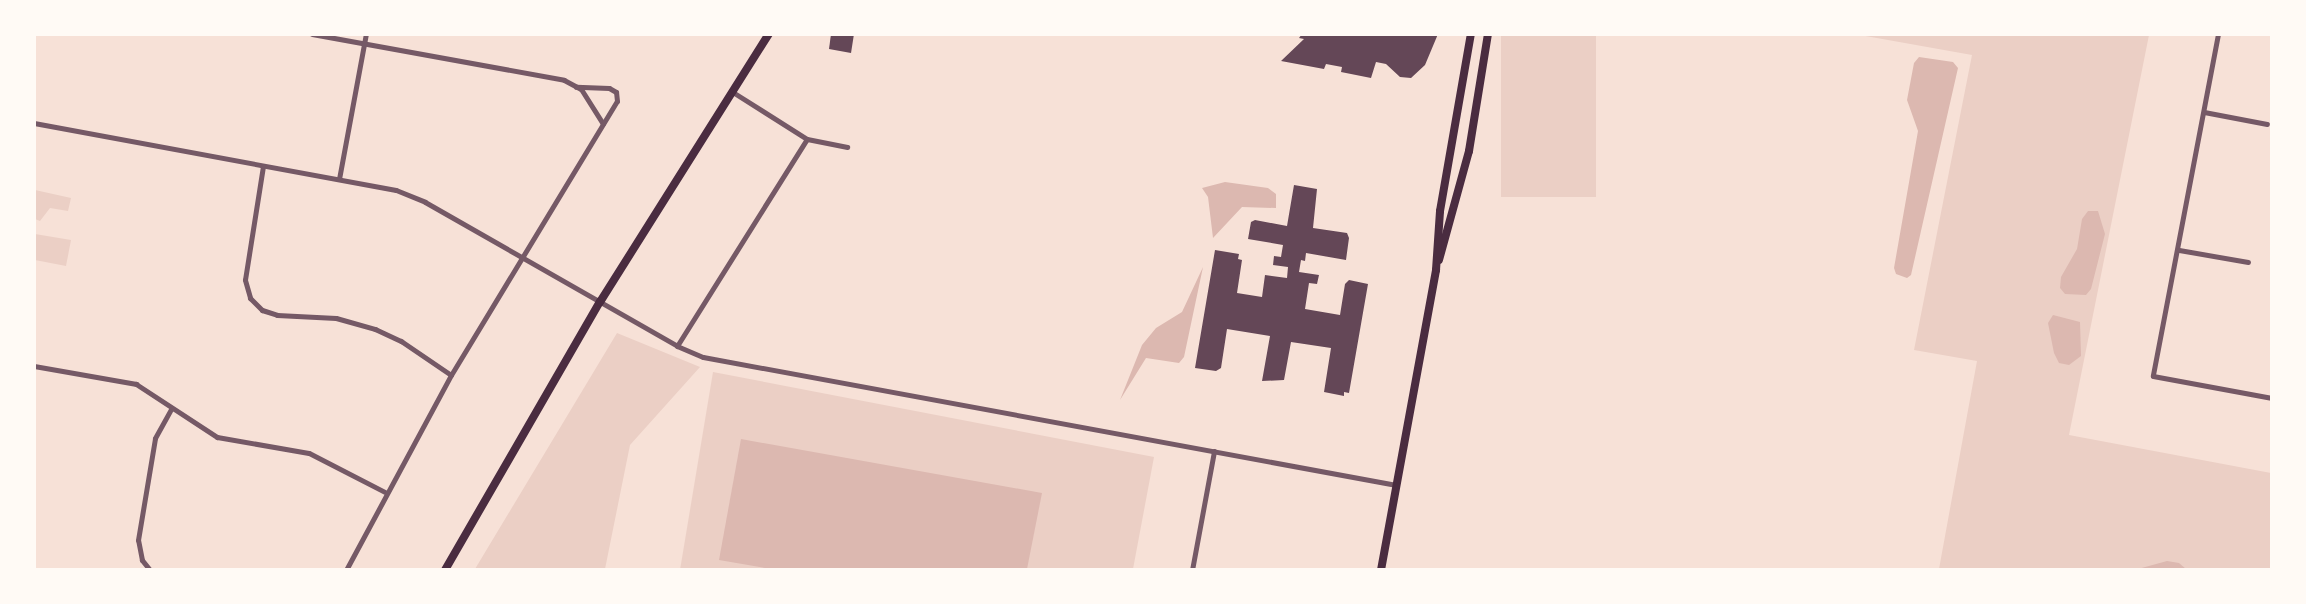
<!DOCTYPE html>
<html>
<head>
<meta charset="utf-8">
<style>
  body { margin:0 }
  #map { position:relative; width:2306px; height:604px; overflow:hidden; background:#f7e1d7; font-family:Karla,sans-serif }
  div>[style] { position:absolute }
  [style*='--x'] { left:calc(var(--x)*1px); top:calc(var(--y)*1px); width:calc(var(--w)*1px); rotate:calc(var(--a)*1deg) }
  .green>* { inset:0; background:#ebcfc5; transform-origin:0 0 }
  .water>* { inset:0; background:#dcb8b0 }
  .building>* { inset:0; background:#644757 }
  .minor>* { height:5px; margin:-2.5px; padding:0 2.5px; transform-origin:2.5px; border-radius:2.5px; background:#755966 }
  .secondary>* { height:8px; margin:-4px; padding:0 4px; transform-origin:4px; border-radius:4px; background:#4a2c40 }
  span { translate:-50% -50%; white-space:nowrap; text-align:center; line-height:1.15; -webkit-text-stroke:4.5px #fffaf5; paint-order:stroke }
  .frame { position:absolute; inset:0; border:36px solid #fffaf5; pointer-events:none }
</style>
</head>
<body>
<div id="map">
  <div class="green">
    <div style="left:1501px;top:35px;width:95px;height:162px"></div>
    <div style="clip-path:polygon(1860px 35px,2149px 35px,2069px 435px,2271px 473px,2271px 569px,1939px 569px,1977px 361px,1914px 350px,1972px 55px)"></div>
    <div style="clip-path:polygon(35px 190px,71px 198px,68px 211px,50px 208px,40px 221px,35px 219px)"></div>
    <div style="clip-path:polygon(35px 234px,71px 240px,66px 266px,35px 260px)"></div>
    <div style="clip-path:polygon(617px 333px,700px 367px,630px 445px,605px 569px,475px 569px)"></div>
    <div style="clip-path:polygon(713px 372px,1154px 457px,1133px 569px,680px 570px)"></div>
  </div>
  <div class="water">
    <div style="clip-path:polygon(1919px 57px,1953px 62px,1958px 68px,1911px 275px,1907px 278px,1896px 274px,1894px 268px,1918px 131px,1907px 100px,1914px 63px)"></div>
    <div style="clip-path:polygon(1225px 182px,1268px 188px,1276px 194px,1276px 208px,1242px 207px,1213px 238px,1208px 197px,1202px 188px)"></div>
    <div style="clip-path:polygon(2088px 211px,2098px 211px,2105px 234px,2091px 289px,2086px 295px,2065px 294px,2060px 288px,2061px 277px,2077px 249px,2082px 219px)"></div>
    <div style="clip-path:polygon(1203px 267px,1184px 357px,1179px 363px,1146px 358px,1120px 400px,1142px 345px,1156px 328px,1182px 312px)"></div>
    <div style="clip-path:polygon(2053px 315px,2080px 322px,2081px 356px,2069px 365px,2059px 363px,2054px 353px,2048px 323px)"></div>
    <div style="clip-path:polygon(741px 439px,1042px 493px,1027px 569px,777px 570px,719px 560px)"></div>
    <div style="clip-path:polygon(2167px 561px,2179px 563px,2186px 569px,2138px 569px)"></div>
  </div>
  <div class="building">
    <div style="clip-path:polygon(831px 34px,854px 34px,851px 53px,829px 49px)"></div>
    <div style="clip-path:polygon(1302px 34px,1438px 34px,1425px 65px,1411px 78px,1400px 77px,1386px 64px,1376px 62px,1371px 78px,1341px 72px,1342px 67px,1326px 64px,1324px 69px,1281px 61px,1304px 39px,1299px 38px)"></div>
    <div style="clip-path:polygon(1294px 185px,1317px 189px,1313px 228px,1347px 233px,1349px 238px,1346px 260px,1306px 253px,1305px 261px,1301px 260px,1299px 272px,1319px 275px,1317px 284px,1309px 283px,1305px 309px,1340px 315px,1345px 284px,1349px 280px,1368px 284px,1349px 393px,1344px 392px,1344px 396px,1324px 392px,1331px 348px,1291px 342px,1284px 380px,1262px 381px,1270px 336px,1227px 329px,1221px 368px,1216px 371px,1195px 368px,1215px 250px,1239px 254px,1238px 259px,1242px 260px,1237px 293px,1262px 297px,1265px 275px,1287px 278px,1288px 267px,1273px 265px,1274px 256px,1281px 257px,1283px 245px,1248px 239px,1251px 222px,1255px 220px,1287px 226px)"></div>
  </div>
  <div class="minor">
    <div style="--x:312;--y:34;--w:256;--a:10.3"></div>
    <div style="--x:564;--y:80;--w:19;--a:28"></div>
    <div style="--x:581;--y:89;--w:41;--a:57.8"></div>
    <div style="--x:2218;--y:34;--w:348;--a:100.8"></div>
    <div style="--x:2153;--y:376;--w:121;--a:10.5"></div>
    <div style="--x:731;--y:91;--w:90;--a:32.3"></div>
    <div style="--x:807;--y:139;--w:41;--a:11.3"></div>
    <div style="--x:2204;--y:112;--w:64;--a:10.8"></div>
    <div style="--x:34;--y:123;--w:368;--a:10.5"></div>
    <div style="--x:396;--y:190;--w:31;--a:22"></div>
    <div style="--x:425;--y:202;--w:290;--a:29.7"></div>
    <div style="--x:677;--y:346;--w:28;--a:23"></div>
    <div style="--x:703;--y:357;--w:705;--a:10.46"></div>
    <div style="--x:263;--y:166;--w:115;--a:99"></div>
    <div style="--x:245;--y:280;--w:19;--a:74"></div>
    <div style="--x:250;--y:298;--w:17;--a:45"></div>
    <div style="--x:262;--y:310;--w:16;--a:18"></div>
    <div style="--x:277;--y:315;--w:59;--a:2.9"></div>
    <div style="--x:336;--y:318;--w:41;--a:15.8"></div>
    <div style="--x:375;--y:329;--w:29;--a:25"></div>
    <div style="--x:401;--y:341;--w:60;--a:34.2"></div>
    <div style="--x:339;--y:179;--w:147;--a:-79.5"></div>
    <div style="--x:2179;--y:250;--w:70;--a:9.9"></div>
    <div style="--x:677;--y:346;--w:244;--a:-57.9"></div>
    <div style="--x:34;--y:366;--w:104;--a:10"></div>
    <div style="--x:136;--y:384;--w:97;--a:33.2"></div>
    <div style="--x:217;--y:437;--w:93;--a:9.9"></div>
    <div style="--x:309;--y:453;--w:85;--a:27.2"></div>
    <div style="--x:150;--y:570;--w:13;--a:-129"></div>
    <div style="--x:142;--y:560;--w:20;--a:-101"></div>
    <div style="--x:138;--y:540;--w:103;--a:-80.5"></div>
    <div style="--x:155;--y:438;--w:33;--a:-61"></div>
    <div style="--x:346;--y:570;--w:221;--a:-61.7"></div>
    <div style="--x:451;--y:375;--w:320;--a:-58.8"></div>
    <div style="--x:617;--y:101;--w:9;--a:-96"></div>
    <div style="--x:616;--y:92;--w:8;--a:-150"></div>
    <div style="--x:609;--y:88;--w:33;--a:-178"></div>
    <div style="--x:1192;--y:570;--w:121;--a:-79.5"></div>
  </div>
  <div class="secondary">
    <div style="--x:1439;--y:260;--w:113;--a:-74.6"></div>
    <div style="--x:1469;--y:151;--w:119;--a:-80.8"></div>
    <div style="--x:445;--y:570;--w:310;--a:-60"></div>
    <div style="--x:600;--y:302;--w:317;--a:-57.8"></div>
    <div style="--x:1381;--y:570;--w:305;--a:-79.6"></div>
    <div style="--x:1436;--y:270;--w:59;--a:-86.1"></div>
    <div style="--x:1440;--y:211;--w:180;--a:-80.1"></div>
  </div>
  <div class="frame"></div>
</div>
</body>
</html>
